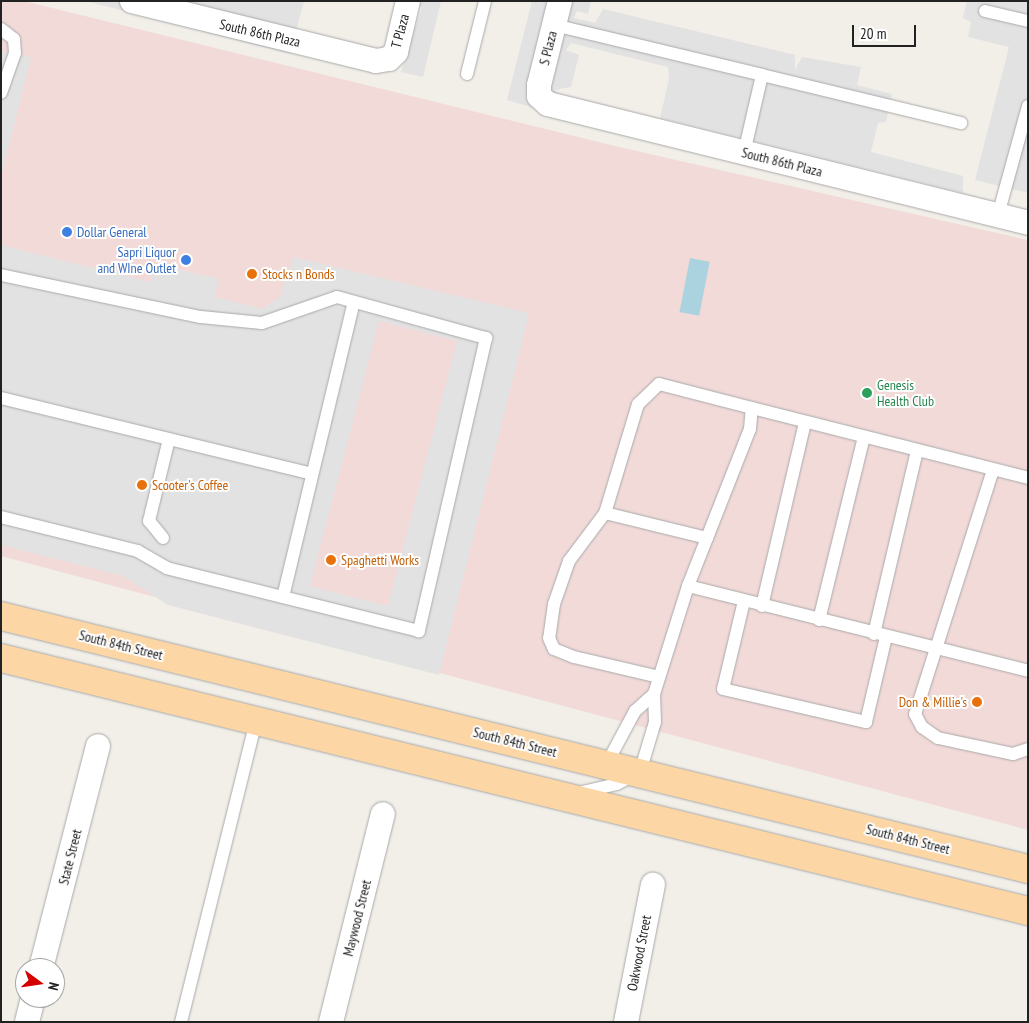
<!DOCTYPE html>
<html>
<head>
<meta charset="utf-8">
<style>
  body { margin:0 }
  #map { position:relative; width:1029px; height:1023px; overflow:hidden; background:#f2efe9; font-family:"PT Sans Narrow",sans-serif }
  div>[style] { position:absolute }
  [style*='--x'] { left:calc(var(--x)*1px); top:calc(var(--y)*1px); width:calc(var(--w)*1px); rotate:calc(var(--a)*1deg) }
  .commercial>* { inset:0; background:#f2dad9 }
  .parking>* { inset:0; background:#e2e2e2 }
  .water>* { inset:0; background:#aad3df; transform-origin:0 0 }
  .roads { filter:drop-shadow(0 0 1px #a9a9a9) drop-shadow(0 0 1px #a9a9a9) }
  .service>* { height:12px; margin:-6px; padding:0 6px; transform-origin:6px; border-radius:6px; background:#fff }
  .minor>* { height:24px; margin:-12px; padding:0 12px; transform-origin:12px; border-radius:12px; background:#fff }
  .primary>* { height:28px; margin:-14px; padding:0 14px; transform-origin:14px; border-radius:14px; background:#fcd6a4 }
  .dots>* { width:14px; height:14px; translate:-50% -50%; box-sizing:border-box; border:2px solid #fff; border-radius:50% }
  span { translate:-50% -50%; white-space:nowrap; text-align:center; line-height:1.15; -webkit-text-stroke:4px #fff; paint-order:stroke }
  .street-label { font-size:14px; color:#222 }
  .shop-label { font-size:14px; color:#366cbe }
  .left { translate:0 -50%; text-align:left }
  .right { translate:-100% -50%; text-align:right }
  .food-label { font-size:14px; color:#c56008 }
  .leisure-label { font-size:14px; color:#27864d }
  .frame { position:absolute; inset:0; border:2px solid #222; pointer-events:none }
  .north { position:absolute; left:15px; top:958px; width:50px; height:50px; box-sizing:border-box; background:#fff; border:1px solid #a7a7a7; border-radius:50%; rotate:104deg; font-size:14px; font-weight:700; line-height:20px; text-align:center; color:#222 }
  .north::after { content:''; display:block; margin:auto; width:18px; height:22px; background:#d40000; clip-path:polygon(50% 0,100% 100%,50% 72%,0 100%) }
  .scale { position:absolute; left:852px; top:25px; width:64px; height:22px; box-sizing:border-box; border:2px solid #222; border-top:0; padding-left:6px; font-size:15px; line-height:18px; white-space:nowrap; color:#222; -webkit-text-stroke:4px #fff; paint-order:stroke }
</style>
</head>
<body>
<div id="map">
  <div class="commercial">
    <div style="clip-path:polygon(1px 1px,24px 1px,619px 147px,1028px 240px,1028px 830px,1px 556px)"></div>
  </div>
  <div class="parking">
    <div style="clip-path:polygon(86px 1px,304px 1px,290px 54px)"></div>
    <div style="clip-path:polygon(390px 1px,441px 1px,423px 77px,401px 72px,422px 7px)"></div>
    <div style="clip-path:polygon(532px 1px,591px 1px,588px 14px,577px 11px,574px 18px,595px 23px,603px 9px,795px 55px,795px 70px,802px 57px,861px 67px,857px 85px,892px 94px,886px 122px,878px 123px,871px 152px,963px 176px,963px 193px,660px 118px,669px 79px,668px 67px,571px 43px,566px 50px,579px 55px,571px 87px,554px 90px,561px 95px,537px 109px,507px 100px)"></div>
    <div style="clip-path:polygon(967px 1px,1028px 1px,1028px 193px,975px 180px,1009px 47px,968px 37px,971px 22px,963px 18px)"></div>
    <div style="clip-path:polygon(1px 51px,31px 57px,1px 177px)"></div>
    <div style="clip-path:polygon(evenodd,1px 245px,150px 282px,155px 264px,219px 279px,215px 297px,262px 309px,280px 297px,293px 257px,529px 313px,439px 675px,168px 605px,123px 576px,1px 545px,1px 245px,379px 321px,457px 341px,388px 606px,310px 586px,379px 321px)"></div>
  </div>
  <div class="water">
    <div style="left:690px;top:258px;width:20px;height:55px;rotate:11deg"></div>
  </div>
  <div class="roads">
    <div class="service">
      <div style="--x:985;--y:11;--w:44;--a:13.1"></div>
      <div style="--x:554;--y:25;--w:214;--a:13.5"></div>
      <div style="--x:762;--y:75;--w:80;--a:103"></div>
      <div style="--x:1;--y:29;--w:16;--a:38"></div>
      <div style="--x:14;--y:39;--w:14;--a:86"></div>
      <div style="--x:15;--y:53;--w:42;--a:109.3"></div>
      <div style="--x:467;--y:74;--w:75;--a:-76.1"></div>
      <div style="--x:762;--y:75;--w:205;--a:13.6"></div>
      <div style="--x:998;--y:215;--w:113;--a:-74.6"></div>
      <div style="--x:1;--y:275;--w:204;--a:11.9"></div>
      <div style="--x:201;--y:317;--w:61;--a:5.6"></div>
      <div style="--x:262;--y:323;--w:79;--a:-19.1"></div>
      <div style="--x:337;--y:297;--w:155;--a:15.4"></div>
      <div style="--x:486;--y:338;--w:301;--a:102.9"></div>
      <div style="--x:419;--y:631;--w:260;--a:-166"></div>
      <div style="--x:167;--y:568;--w:34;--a:-150"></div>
      <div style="--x:138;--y:551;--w:141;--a:-166.1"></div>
      <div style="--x:1;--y:398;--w:320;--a:13.7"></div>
      <div style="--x:752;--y:408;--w:285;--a:14.2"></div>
      <div style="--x:993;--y:470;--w:256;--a:107.7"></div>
      <div style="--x:915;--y:714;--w:15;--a:62"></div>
      <div style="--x:922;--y:727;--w:19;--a:35"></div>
      <div style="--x:938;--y:738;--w:77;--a:12"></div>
      <div style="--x:1013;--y:754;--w:16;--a:-18"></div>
      <div style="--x:605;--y:513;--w:60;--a:126.9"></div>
      <div style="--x:569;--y:561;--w:46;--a:109.2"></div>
      <div style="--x:554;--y:604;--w:34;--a:98"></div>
      <div style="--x:549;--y:638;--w:12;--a:66"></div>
      <div style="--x:554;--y:649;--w:22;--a:22"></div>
      <div style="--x:574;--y:657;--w:87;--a:13.2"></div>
      <div style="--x:163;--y:538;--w:22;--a:-129"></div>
      <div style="--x:149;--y:521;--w:84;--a:-76.3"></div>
      <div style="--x:688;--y:586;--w:350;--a:14"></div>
      <div style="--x:283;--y:597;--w:303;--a:-76.5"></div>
      <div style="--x:744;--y:601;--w:90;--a:103.4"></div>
      <div style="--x:723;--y:689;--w:147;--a:13"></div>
      <div style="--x:866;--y:722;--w:87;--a:-76.8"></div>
      <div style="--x:762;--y:606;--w:189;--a:-76.8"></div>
      <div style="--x:819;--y:620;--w:188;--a:-76.2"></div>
      <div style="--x:874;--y:634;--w:188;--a:-76.8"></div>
      <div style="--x:654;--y:694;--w:113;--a:-72.5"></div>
      <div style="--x:688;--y:586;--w:52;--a:-68.4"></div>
      <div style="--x:707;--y:538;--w:117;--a:-68.5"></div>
      <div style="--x:750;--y:429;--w:21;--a:-85"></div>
      <div style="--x:752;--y:408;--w:96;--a:-165.5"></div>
      <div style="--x:659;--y:384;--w:29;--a:136"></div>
      <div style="--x:638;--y:404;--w:114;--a:106.8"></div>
      <div style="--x:605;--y:513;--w:105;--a:13.8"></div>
      <div style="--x:578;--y:793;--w:40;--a:-13"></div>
      <div style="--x:617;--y:784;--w:26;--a:-28"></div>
      <div style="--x:640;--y:772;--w:52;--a:-73.3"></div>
      <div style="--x:655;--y:722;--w:28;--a:-92"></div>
      <div style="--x:654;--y:694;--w:25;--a:138"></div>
      <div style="--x:635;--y:711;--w:61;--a:118.2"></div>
      <div style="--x:181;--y:1022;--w:309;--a:-76"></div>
    </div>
    <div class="minor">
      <div style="--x:132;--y:1;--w:251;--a:13.8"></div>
      <div style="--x:376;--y:61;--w:13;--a:-9"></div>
      <div style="--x:389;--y:59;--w:10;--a:-45"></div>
      <div style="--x:396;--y:52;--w:52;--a:-76.8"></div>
      <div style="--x:560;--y:1;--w:87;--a:104"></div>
      <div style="--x:539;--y:85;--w:11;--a:90"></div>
      <div style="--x:539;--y:96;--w:12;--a:42"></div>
      <div style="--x:548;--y:104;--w:495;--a:13.9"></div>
      <div style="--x:41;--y:968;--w:229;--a:-75.6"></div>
      <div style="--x:27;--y:1022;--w:25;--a:-76"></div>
      <div style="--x:331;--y:1022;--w:214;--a:-76"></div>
      <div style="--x:626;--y:1022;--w:140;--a:-78.9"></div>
    </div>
    <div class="primary">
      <div style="--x:1;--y:616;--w:1058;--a:13.84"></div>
      <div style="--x:1;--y:658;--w:1058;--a:13.84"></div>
    </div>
  </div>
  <div class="dots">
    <div style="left:67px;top:232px;background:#3f7fe0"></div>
    <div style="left:186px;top:260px;background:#3f7fe0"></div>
    <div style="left:252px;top:274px;background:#e8710a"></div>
    <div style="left:867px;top:393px;background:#2e9e5b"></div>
    <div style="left:142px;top:485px;background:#e8710a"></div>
    <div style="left:331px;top:560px;background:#e8710a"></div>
    <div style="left:977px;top:702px;background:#e8710a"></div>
  </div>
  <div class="street-label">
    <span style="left:400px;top:31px;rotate:-75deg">T Plaza</span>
    <span style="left:260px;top:33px;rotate:13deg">South 86th Plaza</span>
    <span style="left:548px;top:48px;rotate:-76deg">S Plaza</span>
    <span style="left:782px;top:162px;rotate:14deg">South 86th Plaza</span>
    <span style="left:121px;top:645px;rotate:14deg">South 84th Street</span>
    <span style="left:515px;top:742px;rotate:14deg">South 84th Street</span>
    <span style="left:908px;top:839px;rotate:14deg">South 84th Street</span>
    <span style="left:70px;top:857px;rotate:-76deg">State Street</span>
    <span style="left:357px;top:918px;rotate:-76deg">Maywood Street</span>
    <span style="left:639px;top:953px;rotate:-79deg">Oakwood Street</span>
  </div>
  <div class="shop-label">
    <span class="left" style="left:77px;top:232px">Dollar General</span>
    <span class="right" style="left:176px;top:260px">Sapri Liquor<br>and WIne Outlet</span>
  </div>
  <div class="food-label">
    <span class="left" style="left:262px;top:274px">Stocks n Bonds</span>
    <span class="left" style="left:152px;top:485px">Scooter's Coffee</span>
    <span class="left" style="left:341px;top:560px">Spaghetti Works</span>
    <span class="right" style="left:967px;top:702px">Don &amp; Millie's</span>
  </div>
  <div class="leisure-label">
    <span class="left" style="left:877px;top:393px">Genesis<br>Health Club</span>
  </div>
  <div class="frame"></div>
  <div class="north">N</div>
  <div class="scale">20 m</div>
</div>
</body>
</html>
